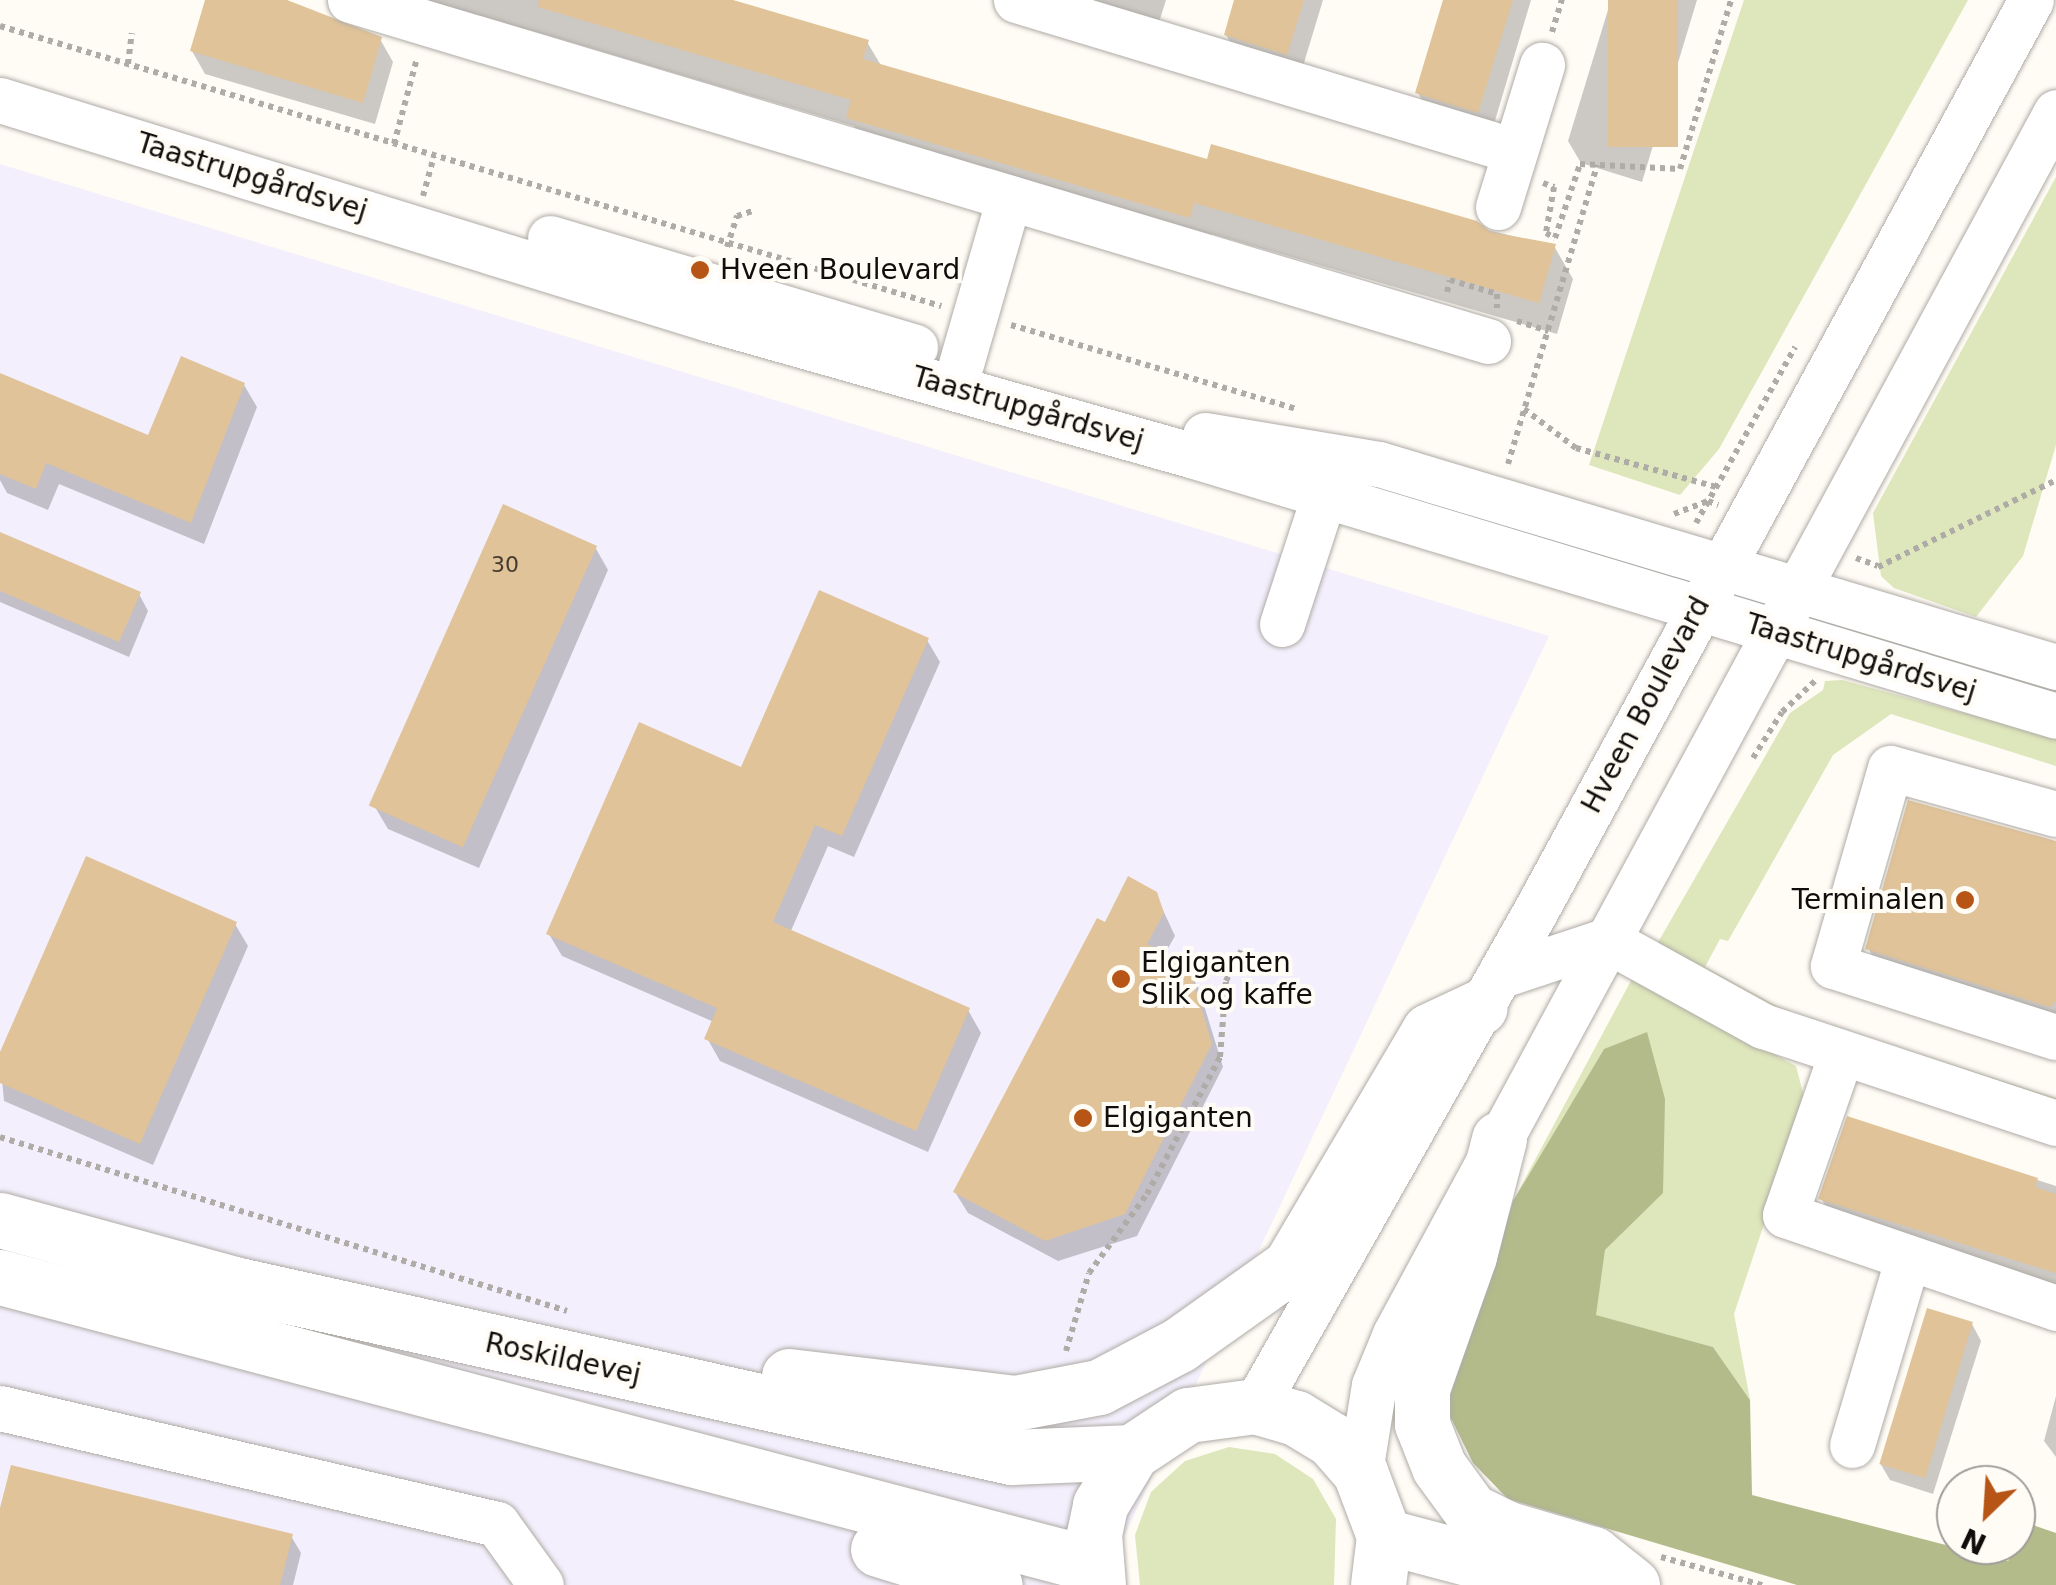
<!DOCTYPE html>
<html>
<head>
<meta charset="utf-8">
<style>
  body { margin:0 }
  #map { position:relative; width:2056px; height:1585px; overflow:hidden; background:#fffbf5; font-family:"DejaVu Sans",sans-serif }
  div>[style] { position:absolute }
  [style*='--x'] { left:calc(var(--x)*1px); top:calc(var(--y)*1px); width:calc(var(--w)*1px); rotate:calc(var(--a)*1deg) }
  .industrial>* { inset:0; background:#f3effc }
  .green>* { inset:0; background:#dee6bb }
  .forest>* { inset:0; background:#b3bb8b }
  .shadow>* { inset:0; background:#0003 }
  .building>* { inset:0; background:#e0c398; transform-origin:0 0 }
  .path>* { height:6px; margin-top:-3px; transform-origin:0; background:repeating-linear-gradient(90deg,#afaba7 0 5px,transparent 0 10px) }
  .roads { filter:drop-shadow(0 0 2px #afaba6) drop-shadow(0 0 2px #afaba6) }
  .minor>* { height:45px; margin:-22.5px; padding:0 22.5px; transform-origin:22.5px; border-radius:22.5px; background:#fff }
  .major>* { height:55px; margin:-27.5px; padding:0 27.5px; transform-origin:27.5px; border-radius:27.5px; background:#fff }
  .dots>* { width:28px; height:28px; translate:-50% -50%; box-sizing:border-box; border:5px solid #fffbf5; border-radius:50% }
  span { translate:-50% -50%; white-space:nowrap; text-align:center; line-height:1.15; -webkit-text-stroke:8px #fffbf5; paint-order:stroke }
  .number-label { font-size:22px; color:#443b2f }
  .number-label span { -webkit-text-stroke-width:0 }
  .street-label { font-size:28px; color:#100e0c }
  .poi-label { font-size:28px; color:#100e0c }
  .left { translate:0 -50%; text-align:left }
  .right { translate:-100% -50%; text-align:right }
  .north { position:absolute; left:1936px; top:1465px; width:100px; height:100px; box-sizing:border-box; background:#fffbf5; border:2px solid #9f9c98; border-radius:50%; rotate:205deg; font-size:28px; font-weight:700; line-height:40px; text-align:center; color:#100e0c }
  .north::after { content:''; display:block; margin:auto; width:35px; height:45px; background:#b65515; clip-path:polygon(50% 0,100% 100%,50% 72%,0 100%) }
</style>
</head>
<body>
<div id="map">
  <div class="industrial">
    <div style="clip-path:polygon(0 164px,1549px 636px,1101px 1585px,0 1585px)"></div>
  </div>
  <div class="green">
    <div style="clip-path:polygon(1744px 0,1968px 0,1719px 449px,1680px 495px,1589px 465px)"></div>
    <div style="clip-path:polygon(2056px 177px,2056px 445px,2023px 556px,1976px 617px,1894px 588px,1881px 576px,1873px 513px)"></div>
    <div style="clip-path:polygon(1842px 680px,2056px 738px,2056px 766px,1891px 714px,1833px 755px,1728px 941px,1720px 939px,1705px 967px,1788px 1012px,2056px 1098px,2056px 1105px,1766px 1014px,1653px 951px,1790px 713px,1823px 690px,1825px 681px)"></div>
    <div style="clip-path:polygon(1633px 977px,1796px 1066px,1805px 1101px,1734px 1314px,1750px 1400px,1713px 1347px,1595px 1315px,1605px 1250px,1663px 1192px,1604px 1049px,1513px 1201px)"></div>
    <div style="clip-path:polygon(1229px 1447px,1275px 1454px,1313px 1479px,1336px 1519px,1334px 1585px,1140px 1585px,1135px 1535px,1151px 1492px,1185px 1461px)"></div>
  </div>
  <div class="forest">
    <div style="clip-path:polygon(1647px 1032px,1665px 1099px,1663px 1193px,1605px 1250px,1596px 1315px,1713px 1347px,1750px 1400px,1752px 1495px,2008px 1561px,2030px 1524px,2056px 1533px,2056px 1585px,1797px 1585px,1508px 1499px,1473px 1463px,1446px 1408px,1513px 1201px,1604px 1049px)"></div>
  </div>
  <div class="shadow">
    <div style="clip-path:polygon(207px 0,279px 0,380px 39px,393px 62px,375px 124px,205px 74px,192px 51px)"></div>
    <div style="clip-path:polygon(367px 0,724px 0,867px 42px,882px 67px,1208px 162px,1554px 246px,1573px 279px,1557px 334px,1212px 234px,1208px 249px,868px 150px,854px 126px,526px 29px,521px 46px)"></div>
    <div style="clip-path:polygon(1088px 0,1166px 0,1156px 32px)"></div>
    <div style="clip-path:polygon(1237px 0,1323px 0,1300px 76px,1239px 58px,1226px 35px)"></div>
    <div style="clip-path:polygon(1446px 0,1531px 0,1491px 134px,1431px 116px,1418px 93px)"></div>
    <div style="clip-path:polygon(1611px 0,1697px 0,1642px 182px,1581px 163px,1568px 141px)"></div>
    <div style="clip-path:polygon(0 375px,149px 438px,244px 385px,257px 407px,204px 544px,59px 484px,48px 510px,7px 493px,0 480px)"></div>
    <div style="clip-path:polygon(0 535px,139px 594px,148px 611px,129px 657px,0 602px)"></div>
    <div style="clip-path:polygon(595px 547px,608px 570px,479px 868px,388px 829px,375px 807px)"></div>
    <div style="clip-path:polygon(927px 640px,940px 662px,854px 857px,828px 846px,790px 933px,968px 1010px,981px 1033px,928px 1152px,720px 1061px,707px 1038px,714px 1022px,562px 956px,549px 934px,743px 770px)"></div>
    <div style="clip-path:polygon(2056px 844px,2056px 1022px,1878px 965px,1868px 948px)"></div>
    <div style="clip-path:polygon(1155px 893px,1175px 936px,1164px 955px,1186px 966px,1199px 989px,1223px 1067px,1137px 1236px,1058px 1261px,968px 1213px,955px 1192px,1106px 926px)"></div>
    <div style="clip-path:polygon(235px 924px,248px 946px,153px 1165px,4px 1101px,0 1058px)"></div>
    <div style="clip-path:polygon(1849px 1119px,2056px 1186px,2056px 1291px,1834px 1221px,1821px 1198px)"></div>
    <div style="clip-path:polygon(1972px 1324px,1981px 1341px,1933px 1494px,1890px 1480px,1880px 1463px)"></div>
    <div style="clip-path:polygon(2056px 1396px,2056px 1457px,2044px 1441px)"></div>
    <div style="clip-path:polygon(0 1519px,291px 1536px,301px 1553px,293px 1585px,0 1585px)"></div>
  </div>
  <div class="building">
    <div style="clip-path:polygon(205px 0,287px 0,382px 37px,363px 103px,190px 51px)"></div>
    <div style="clip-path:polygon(539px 0,733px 0,869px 40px,863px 59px,1207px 159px,1211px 144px,1477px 221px,1491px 232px,1556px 244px,1539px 303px,1194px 203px,1190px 218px,846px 118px,851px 100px,538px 7px)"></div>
    <div style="clip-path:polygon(1234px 0,1304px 0,1287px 55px,1224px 35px)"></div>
    <div style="clip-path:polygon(1443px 0,1513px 0,1478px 113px,1415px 93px)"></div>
    <div style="left:1608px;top:0;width:70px;height:147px"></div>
    <div style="clip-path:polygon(181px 356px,245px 383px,191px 523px,46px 463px,36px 489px,0 474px,0 373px,148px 435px)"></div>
    <div style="left:503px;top:504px;width:103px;height:330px;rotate:24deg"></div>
    <div style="clip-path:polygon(0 532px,141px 592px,119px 642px,0 591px)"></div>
    <div style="clip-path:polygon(819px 590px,929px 638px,842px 836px,815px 825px,773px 922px,970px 1008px,916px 1131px,704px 1039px,717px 1008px,546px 934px,639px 722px,741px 767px)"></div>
    <div style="clip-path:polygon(1908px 800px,2056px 841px,2056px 1001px,2050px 1007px,1865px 949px)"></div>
    <div style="clip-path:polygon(86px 856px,237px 922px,140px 1144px,0 1083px,0 1052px)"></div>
    <div style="clip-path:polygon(1128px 876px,1157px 892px,1164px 913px,1147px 944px,1188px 964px,1212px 1044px,1125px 1214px,1045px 1241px,953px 1192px,1097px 918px,1105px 922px)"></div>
    <div style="clip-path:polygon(1847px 1116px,2038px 1178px,2035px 1187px,2056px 1194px,2056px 1273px,1818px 1199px)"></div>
    <div style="left:1927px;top:1308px;width:48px;height:163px;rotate:17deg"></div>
    <div style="clip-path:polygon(11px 1465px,293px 1534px,280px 1585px,0 1585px,0 1508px)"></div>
  </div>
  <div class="path">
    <div style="--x:0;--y:26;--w:982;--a:16.57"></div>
    <div style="--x:1552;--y:32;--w:34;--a:-73"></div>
    <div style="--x:128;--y:64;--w:31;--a:-83"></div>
    <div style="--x:394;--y:144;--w:89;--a:-75"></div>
    <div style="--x:1543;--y:183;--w:12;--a:20"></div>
    <div style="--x:1554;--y:187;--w:47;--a:99.9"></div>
    <div style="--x:1546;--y:233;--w:10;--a:29"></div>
    <div style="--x:1555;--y:238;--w:78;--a:-71.3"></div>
    <div style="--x:1580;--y:164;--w:100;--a:2.9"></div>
    <div style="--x:1680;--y:169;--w:177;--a:-73.2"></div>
    <div style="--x:423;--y:196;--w:41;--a:-74.6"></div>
    <div style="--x:727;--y:247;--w:33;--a:-72"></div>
    <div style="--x:737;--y:216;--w:16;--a:-18"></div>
    <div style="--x:1447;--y:292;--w:12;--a:-76"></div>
    <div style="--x:1450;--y:280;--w:49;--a:16.6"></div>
    <div style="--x:1497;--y:294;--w:14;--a:90"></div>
    <div style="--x:1517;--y:321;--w:33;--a:18"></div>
    <div style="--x:1011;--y:325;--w:298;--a:16.4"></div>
    <div style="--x:1524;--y:409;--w:65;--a:36.9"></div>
    <div style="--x:1576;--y:448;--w:146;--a:15.5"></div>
    <div style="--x:1508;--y:464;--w:312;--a:-73.4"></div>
    <div style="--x:1674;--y:514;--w:36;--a:-21"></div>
    <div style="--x:1708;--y:501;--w:11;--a:22"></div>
    <div style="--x:1696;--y:523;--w:202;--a:-60.6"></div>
    <div style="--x:1856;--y:558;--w:23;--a:20"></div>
    <div style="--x:1878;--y:567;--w:198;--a:-26"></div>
    <div style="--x:1753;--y:758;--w:54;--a:-57.8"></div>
    <div style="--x:1782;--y:712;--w:48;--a:-43.3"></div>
    <div style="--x:0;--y:1137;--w:593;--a:17.06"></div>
    <div style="--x:1066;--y:1351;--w:81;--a:-73.6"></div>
    <div style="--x:1089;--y:1273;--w:98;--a:-53.7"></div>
    <div style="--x:1147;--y:1194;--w:155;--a:-61.9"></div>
    <div style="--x:1220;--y:1057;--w:76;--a:-85.5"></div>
    <div style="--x:1226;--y:981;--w:34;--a:-63"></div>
    <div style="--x:1661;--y:1557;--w:105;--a:15.5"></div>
  </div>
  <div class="roads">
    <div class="minor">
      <div style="--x:350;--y:0;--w:1188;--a:16.68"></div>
      <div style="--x:1016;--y:0;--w:521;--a:16.84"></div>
      <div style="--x:0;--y:100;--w:742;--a:17.17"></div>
      <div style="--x:709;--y:319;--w:504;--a:15.77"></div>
      <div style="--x:1194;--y:456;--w:900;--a:16.78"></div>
      <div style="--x:1498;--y:207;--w:149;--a:-72.8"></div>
      <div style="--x:550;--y:238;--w:381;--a:16.6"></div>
      <div style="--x:961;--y:364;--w:173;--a:-73.9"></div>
      <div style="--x:1205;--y:435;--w:176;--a:9.5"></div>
      <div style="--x:1379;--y:464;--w:707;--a:16.69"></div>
      <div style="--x:1282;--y:624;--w:164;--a:-71.9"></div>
      <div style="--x:2056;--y:814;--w:172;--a:-164.5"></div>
      <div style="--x:1890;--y:768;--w:206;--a:106.1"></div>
      <div style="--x:1833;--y:966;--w:234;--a:17.7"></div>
      <div style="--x:1607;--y:940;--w:178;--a:28.9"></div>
      <div style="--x:1763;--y:1026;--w:309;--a:18.3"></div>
      <div style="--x:1499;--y:976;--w:114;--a:-18.4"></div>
      <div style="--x:1840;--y:1057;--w:167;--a:109.2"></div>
      <div style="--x:1785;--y:1215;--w:287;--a:18.9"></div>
      <div style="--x:1255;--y:1406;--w:568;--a:-60.46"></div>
      <div style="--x:1535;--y:912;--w:1038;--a:-61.46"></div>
      <div style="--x:0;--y:1408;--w:510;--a:13.14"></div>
      <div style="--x:497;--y:1524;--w:75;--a:54.2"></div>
      <div style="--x:1852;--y:1445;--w:193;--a:-73.4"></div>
      <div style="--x:1360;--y:1472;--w:88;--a:-80.9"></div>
      <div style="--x:1374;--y:1385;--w:55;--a:-67.6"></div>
      <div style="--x:1395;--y:1334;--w:1389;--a:-61.59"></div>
    </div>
    <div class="major">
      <div style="--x:1499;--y:1139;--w:121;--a:104.4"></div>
      <div style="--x:1469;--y:1256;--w:141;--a:109.5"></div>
      <div style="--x:1422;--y:1389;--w:35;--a:90"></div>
      <div style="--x:1422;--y:1424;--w:46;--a:68.4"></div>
      <div style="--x:1439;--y:1467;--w:54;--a:54"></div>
      <div style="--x:1471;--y:1511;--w:41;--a:25.9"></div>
      <div style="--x:1508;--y:1529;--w:89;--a:16.4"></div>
      <div style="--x:1593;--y:1554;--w:50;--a:38.5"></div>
      <div style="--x:0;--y:1220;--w:243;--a:15.3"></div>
      <div style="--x:234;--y:1284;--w:796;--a:12.55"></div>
      <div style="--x:1011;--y:1457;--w:121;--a:-2.4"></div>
      <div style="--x:0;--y:1277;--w:1131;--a:14.75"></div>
      <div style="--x:789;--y:1376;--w:228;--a:6.8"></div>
      <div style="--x:1015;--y:1403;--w:86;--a:-10.8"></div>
      <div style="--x:1099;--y:1387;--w:90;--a:-27.7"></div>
      <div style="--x:1179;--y:1345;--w:136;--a:-35.4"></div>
      <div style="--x:1290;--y:1266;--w:273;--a:-59.4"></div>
      <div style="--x:1429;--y:1031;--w:56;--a:-25.2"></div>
      <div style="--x:1384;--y:1536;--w:191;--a:14.8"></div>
      <div style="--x:878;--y:1549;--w:122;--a:17.1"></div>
      <div style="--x:1098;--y:1585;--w:51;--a:-94.5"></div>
      <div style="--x:1094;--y:1534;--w:30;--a:-78"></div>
      <div style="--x:1100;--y:1505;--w:62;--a:-58.9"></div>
      <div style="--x:1132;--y:1452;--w:67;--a:-33.5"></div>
      <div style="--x:1188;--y:1415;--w:68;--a:-7.7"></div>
      <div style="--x:1255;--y:1406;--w:43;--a:16.3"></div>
      <div style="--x:1296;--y:1418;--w:42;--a:31.4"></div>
      <div style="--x:1332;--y:1440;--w:43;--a:48.8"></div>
      <div style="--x:1360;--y:1472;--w:68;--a:69.4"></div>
      <div style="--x:1384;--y:1536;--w:49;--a:97"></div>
    </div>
  </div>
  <div class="dots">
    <div style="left:700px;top:270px;background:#b65515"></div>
    <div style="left:1965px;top:900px;background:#b65515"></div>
    <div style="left:1121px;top:979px;background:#b65515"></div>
    <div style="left:1083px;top:1118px;background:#b65515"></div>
  </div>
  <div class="number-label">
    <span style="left:505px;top:565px">30</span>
  </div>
  <div class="street-label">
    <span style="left:252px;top:177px;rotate:17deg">Taastrupgårdsvej</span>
    <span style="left:1028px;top:409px;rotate:16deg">Taastrupgårdsvej</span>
    <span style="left:1861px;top:658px;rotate:17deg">Taastrupgårdsvej</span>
    <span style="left:1646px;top:705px;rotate:-62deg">Hveen Boulevard</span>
    <span style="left:563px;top:1359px;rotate:12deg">Roskildevej</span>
  </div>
  <div class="poi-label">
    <span class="left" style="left:720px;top:270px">Hveen Boulevard</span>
    <span class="right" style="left:1945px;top:900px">Terminalen</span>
    <span class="left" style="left:1141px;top:979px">Elgiganten<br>Slik og kaffe</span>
    <span class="left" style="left:1103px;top:1118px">Elgiganten</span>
  </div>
  <div class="north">N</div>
</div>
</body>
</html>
